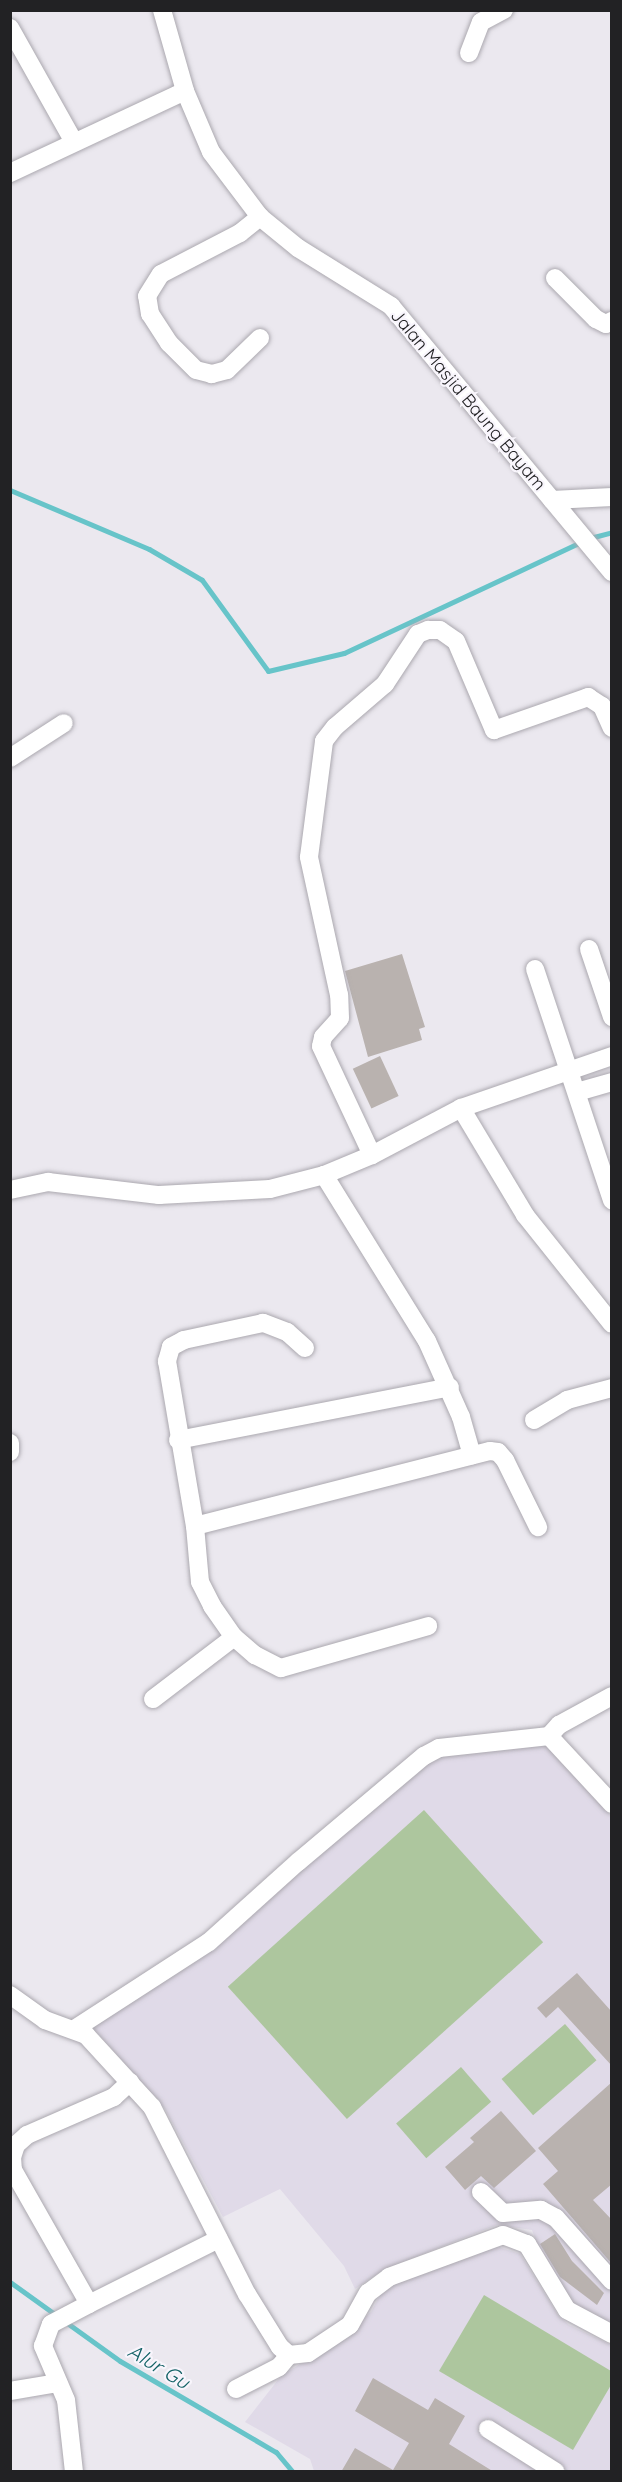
<!DOCTYPE html>
<html>
<head>
<meta charset="utf-8">
<style>
  body { margin:0 }
  #map { position:relative; width:622px; height:2482px; overflow:hidden; background:#ebe8ef; font-family:Quicksand,sans-serif }
  div>[style] { position:absolute }
  [style*='--x'] { left:calc(var(--x)*1px); top:calc(var(--y)*1px); width:calc(var(--w)*1px); rotate:calc(var(--a)*1deg) }
  .built>* { inset:0; background:#e0dae8 }
  .green>* { inset:0; background:#adc69e; transform-origin:0 0 }
  .stream>* { height:5px; margin:-2.5px; padding:0 2.5px; transform-origin:2.5px; border-radius:2.5px; background:#67c4c9 }
  .building>* { inset:0; background:#b9b2af; transform-origin:0 0 }
  .roads { filter:drop-shadow(0 0 2px #aba8af) drop-shadow(0 0 2px #aba8af) }
  .minor>* { height:18px; margin:-9px; padding:0 9px; transform-origin:9px; border-radius:9px; background:#fff }
  span { translate:-50% -50%; white-space:nowrap; text-align:center; line-height:1.15; -webkit-text-stroke:4.5px #f8f5fc; paint-order:stroke }
  .street-label { font-size:18px; color:#222224 }
  .water-label { font-size:20px; color:#126165; font-style:italic }
  .frame { position:absolute; inset:0; border:12px solid #222224; pointer-events:none }
</style>
</head>
<body>
<div id="map">
  <div class="built">
    <div style="clip-path:polygon(548px 1743px,611px 1816px,611px 2327px,587px 2314px,568px 2297px,542px 2256px,532px 2230px,497px 2225px,481px 2231px,383px 2270px,355px 2289px,344px 2266px,280px 2189px,223px 2217px,165px 2109px,93px 2028px,270px 1896px,438px 1755px)"></div>
    <div style="clip-path:polygon(496px 2246px,520px 2254px,558px 2315px,569px 2325px,611px 2345px,611px 2471px,314px 2471px,310px 2459px,245px 2422px,281px 2376px,340px 2339px,371px 2312px,381px 2293px,396px 2283px)"></div>
  </div>
  <div class="green">
    <div style="left:424px;top:1810px;width:178px;height:264px;rotate:48deg"></div>
    <div style="left:565px;top:2024px;width:48px;height:84px;rotate:49deg"></div>
    <div style="left:461px;top:2067px;width:46px;height:86px;rotate:49deg"></div>
    <div style="clip-path:polygon(484px 2295px,611px 2371px,611px 2385px,573px 2450px,439px 2371px)"></div>
  </div>
  <div class="stream">
    <div style="--x:10;--y:490;--w:151;--a:23"></div>
    <div style="--x:149;--y:549;--w:61;--a:30.3"></div>
    <div style="--x:202;--y:580;--w:112;--a:54"></div>
    <div style="--x:268;--y:671;--w:78;--a:-13.3"></div>
    <div style="--x:344;--y:653;--w:262;--a:-25.1"></div>
    <div style="--x:590;--y:538;--w:23;--a:-15"></div>
    <div style="--x:10;--y:2282;--w:135;--a:35.7"></div>
    <div style="--x:120;--y:2361;--w:181;--a:30.3"></div>
    <div style="--x:276;--y:2452;--w:26;--a:50"></div>
  </div>
  <div class="building">
    <div style="clip-path:polygon(402px 954px,425px 1027px,419px 1029px,422px 1040px,368px 1057px,345px 971px)"></div>
    <div style="left:380px;top:1056px;width:44px;height:30px;rotate:65deg"></div>
    <div style="clip-path:polygon(577px 1973px,612px 2012px,612px 2066px,558px 2007px,546px 2018px,537px 2008px)"></div>
    <div style="clip-path:polygon(612px 2082px,612px 2184px,593px 2200px,612px 2220px,612px 2264px,543px 2184px,558px 2171px,538px 2148px)"></div>
    <div style="clip-path:polygon(501px 2111px,536px 2151px,494px 2188px,481px 2176px,465px 2190px,445px 2167px,474px 2142px,470px 2138px)"></div>
    <div style="clip-path:polygon(555px 2234px,572px 2261px,604px 2293px,597px 2305px,560px 2277px,540px 2244px)"></div>
    <div style="clip-path:polygon(373px 2378px,428px 2410px,435px 2398px,465px 2416px,449px 2444px,494px 2472px,341px 2472px,355px 2448px,393px 2470px,409px 2443px,355px 2411px)"></div>
  </div>
  <div class="roads">
    <div class="minor">
      <div style="--x:162;--y:10;--w:84;--a:74.1"></div>
      <div style="--x:185;--y:91;--w:66;--a:66.9"></div>
      <div style="--x:211;--y:152;--w:81;--a:53"></div>
      <div style="--x:260;--y:217;--w:49;--a:39.2"></div>
      <div style="--x:298;--y:248;--w:110;--a:31.9"></div>
      <div style="--x:391;--y:306;--w:346;--a:50.3"></div>
      <div style="--x:10;--y:28;--w:131;--a:60.7"></div>
      <div style="--x:469;--y:53;--w:33;--a:-69"></div>
      <div style="--x:481;--y:22;--w:26;--a:-28"></div>
      <div style="--x:10;--y:173;--w:193;--a:-25.1"></div>
      <div style="--x:555;--y:278;--w:58;--a:45"></div>
      <div style="--x:596;--y:319;--w:11;--a:27"></div>
      <div style="--x:606;--y:324;--w:7;--a:-27"></div>
      <div style="--x:260;--y:338;--w:46;--a:135.9"></div>
      <div style="--x:227;--y:370;--w:16;--a:165"></div>
      <div style="--x:212;--y:374;--w:16;--a:-166"></div>
      <div style="--x:196;--y:370;--w:38;--a:-135"></div>
      <div style="--x:169;--y:343;--w:35;--a:-123"></div>
      <div style="--x:150;--y:314;--w:18;--a:-99"></div>
      <div style="--x:147;--y:296;--w:26;--a:-58"></div>
      <div style="--x:161;--y:274;--w:89;--a:-27.4"></div>
      <div style="--x:240;--y:233;--w:26;--a:-39"></div>
      <div style="--x:552;--y:500;--w:60;--a:-2.9"></div>
      <div style="--x:10;--y:758;--w:64;--a:-32.9"></div>
      <div style="--x:589;--y:949;--w:72;--a:71.3"></div>
      <div style="--x:535;--y:969;--w:244;--a:71.6"></div>
      <div style="--x:577;--y:1092;--w:36;--a:-16"></div>
      <div style="--x:461;--y:1108;--w:125;--a:59.1"></div>
      <div style="--x:525;--y:1215;--w:139;--a:51.4"></div>
      <div style="--x:372;--y:1155;--w:120;--a:-115.1"></div>
      <div style="--x:321;--y:1046;--w:9;--a:-77"></div>
      <div style="--x:323;--y:1037;--w:25;--a:-48"></div>
      <div style="--x:340;--y:1018;--w:23;--a:-92"></div>
      <div style="--x:339;--y:995;--w:141;--a:-102.3"></div>
      <div style="--x:309;--y:857;--w:117;--a:-82.6"></div>
      <div style="--x:324;--y:741;--w:18;--a:-52"></div>
      <div style="--x:335;--y:727;--w:66;--a:-40.7"></div>
      <div style="--x:385;--y:684;--w:60;--a:-56.6"></div>
      <div style="--x:418;--y:634;--w:11;--a:-22"></div>
      <div style="--x:428;--y:630;--w:12;--a:0"></div>
      <div style="--x:440;--y:630;--w:19;--a:35"></div>
      <div style="--x:456;--y:641;--w:97;--a:66.9"></div>
      <div style="--x:494;--y:730;--w:100;--a:-19.3"></div>
      <div style="--x:588;--y:697;--w:17;--a:33"></div>
      <div style="--x:602;--y:706;--w:24;--a:66"></div>
      <div style="--x:324;--y:1175;--w:195;--a:58.2"></div>
      <div style="--x:427;--y:1341;--w:83;--a:65.9"></div>
      <div style="--x:461;--y:1417;--w:40;--a:74"></div>
      <div style="--x:10;--y:1190;--w:39;--a:-12"></div>
      <div style="--x:48;--y:1182;--w:112;--a:6.7"></div>
      <div style="--x:159;--y:1195;--w:111;--a:-3.1"></div>
      <div style="--x:270;--y:1189;--w:56;--a:-14.5"></div>
      <div style="--x:324;--y:1175;--w:52;--a:-22.6"></div>
      <div style="--x:372;--y:1155;--w:101;--a:-27.8"></div>
      <div style="--x:461;--y:1108;--w:160;--a:-19"></div>
      <div style="--x:305;--y:1348;--w:24;--a:-138"></div>
      <div style="--x:287;--y:1332;--w:26;--a:-159"></div>
      <div style="--x:263;--y:1323;--w:81;--a:167.9"></div>
      <div style="--x:184;--y:1340;--w:15;--a:152"></div>
      <div style="--x:171;--y:1347;--w:15;--a:106"></div>
      <div style="--x:167;--y:1361;--w:167;--a:80.4"></div>
      <div style="--x:195;--y:1526;--w:304;--a:-14.3"></div>
      <div style="--x:490;--y:1451;--w:8;--a:7"></div>
      <div style="--x:498;--y:1452;--w:11;--a:49"></div>
      <div style="--x:505;--y:1460;--w:75;--a:63.8"></div>
      <div style="--x:534;--y:1420;--w:39;--a:-31"></div>
      <div style="--x:567;--y:1400;--w:47;--a:-14.9"></div>
      <div style="--x:178;--y:1440;--w:277;--a:-11"></div>
      <div style="--x:10;--y:1443;--w:9;--a:90"></div>
      <div style="--x:195;--y:1526;--w:56;--a:84.9"></div>
      <div style="--x:200;--y:1582;--w:27;--a:63"></div>
      <div style="--x:212;--y:1606;--w:38;--a:55"></div>
      <div style="--x:234;--y:1637;--w:28;--a:41"></div>
      <div style="--x:255;--y:1655;--w:29;--a:27"></div>
      <div style="--x:281;--y:1668;--w:153;--a:-15.9"></div>
      <div style="--x:153;--y:1699;--w:102;--a:-37.4"></div>
      <div style="--x:549;--y:1736;--w:15;--a:-48"></div>
      <div style="--x:559;--y:1725;--w:60;--a:-28.7"></div>
      <div style="--x:10;--y:1995;--w:43;--a:35.5"></div>
      <div style="--x:45;--y:2020;--w:44;--a:20.1"></div>
      <div style="--x:86;--y:2035;--w:98;--a:47.5"></div>
      <div style="--x:152;--y:2107;--w:210;--a:63.1"></div>
      <div style="--x:247;--y:2294;--w:62;--a:58.1"></div>
      <div style="--x:280;--y:2347;--w:12;--a:42"></div>
      <div style="--x:289;--y:2355;--w:19;--a:-6"></div>
      <div style="--x:308;--y:2353;--w:50;--a:-33.7"></div>
      <div style="--x:350;--y:2325;--w:37;--a:-61"></div>
      <div style="--x:368;--y:2293;--w:26;--a:-37"></div>
      <div style="--x:389;--y:2277;--w:121;--a:-20.2"></div>
      <div style="--x:503;--y:2235;--w:26;--a:21"></div>
      <div style="--x:527;--y:2244;--w:77;--a:58.8"></div>
      <div style="--x:567;--y:2310;--w:51;--a:28.1"></div>
      <div style="--x:76;--y:2028;--w:158;--a:-32.9"></div>
      <div style="--x:209;--y:1942;--w:120;--a:-42"></div>
      <div style="--x:298;--y:1862;--w:165;--a:-40.1"></div>
      <div style="--x:424;--y:1756;--w:17;--a:-28"></div>
      <div style="--x:439;--y:1748;--w:111;--a:-6.2"></div>
      <div style="--x:549;--y:1736;--w:93;--a:47.2"></div>
      <div style="--x:130;--y:2082;--w:22;--a:137"></div>
      <div style="--x:114;--y:2097;--w:95;--a:156.4"></div>
      <div style="--x:27;--y:2135;--w:15;--a:138"></div>
      <div style="--x:16;--y:2145;--w:13;--a:108"></div>
      <div style="--x:12;--y:2157;--w:13;--a:86"></div>
      <div style="--x:13;--y:2170;--w:154;--a:60.4"></div>
      <div style="--x:89;--y:2304;--w:145;--a:-26.6"></div>
      <div style="--x:481;--y:2192;--w:30;--a:44"></div>
      <div style="--x:503;--y:2213;--w:38;--a:-5"></div>
      <div style="--x:541;--y:2210;--w:17;--a:28"></div>
      <div style="--x:556;--y:2218;--w:84;--a:48.4"></div>
      <div style="--x:236;--y:2389;--w:48;--a:-27.1"></div>
      <div style="--x:279;--y:2367;--w:16;--a:-50"></div>
      <div style="--x:10;--y:2391;--w:49;--a:-9.5"></div>
      <div style="--x:488;--y:2429;--w:80;--a:32.3"></div>
      <div style="--x:74;--y:2472;--w:72;--a:-96.3"></div>
      <div style="--x:66;--y:2400;--w:59;--a:-113.1"></div>
      <div style="--x:43;--y:2346;--w:23;--a:-70"></div>
      <div style="--x:51;--y:2324;--w:43;--a:-27.8"></div>
    </div>
  </div>
  <div class="street-label">
    <span style="left:468px;top:400px;rotate:50deg">Jalan Masjid Baung Bayam</span>
  </div>
  <div class="water-label">
    <span style="left:159px;top:2366px;rotate:31deg">Alur Gu</span>
  </div>
  <div class="frame"></div>
</div>
</body>
</html>
